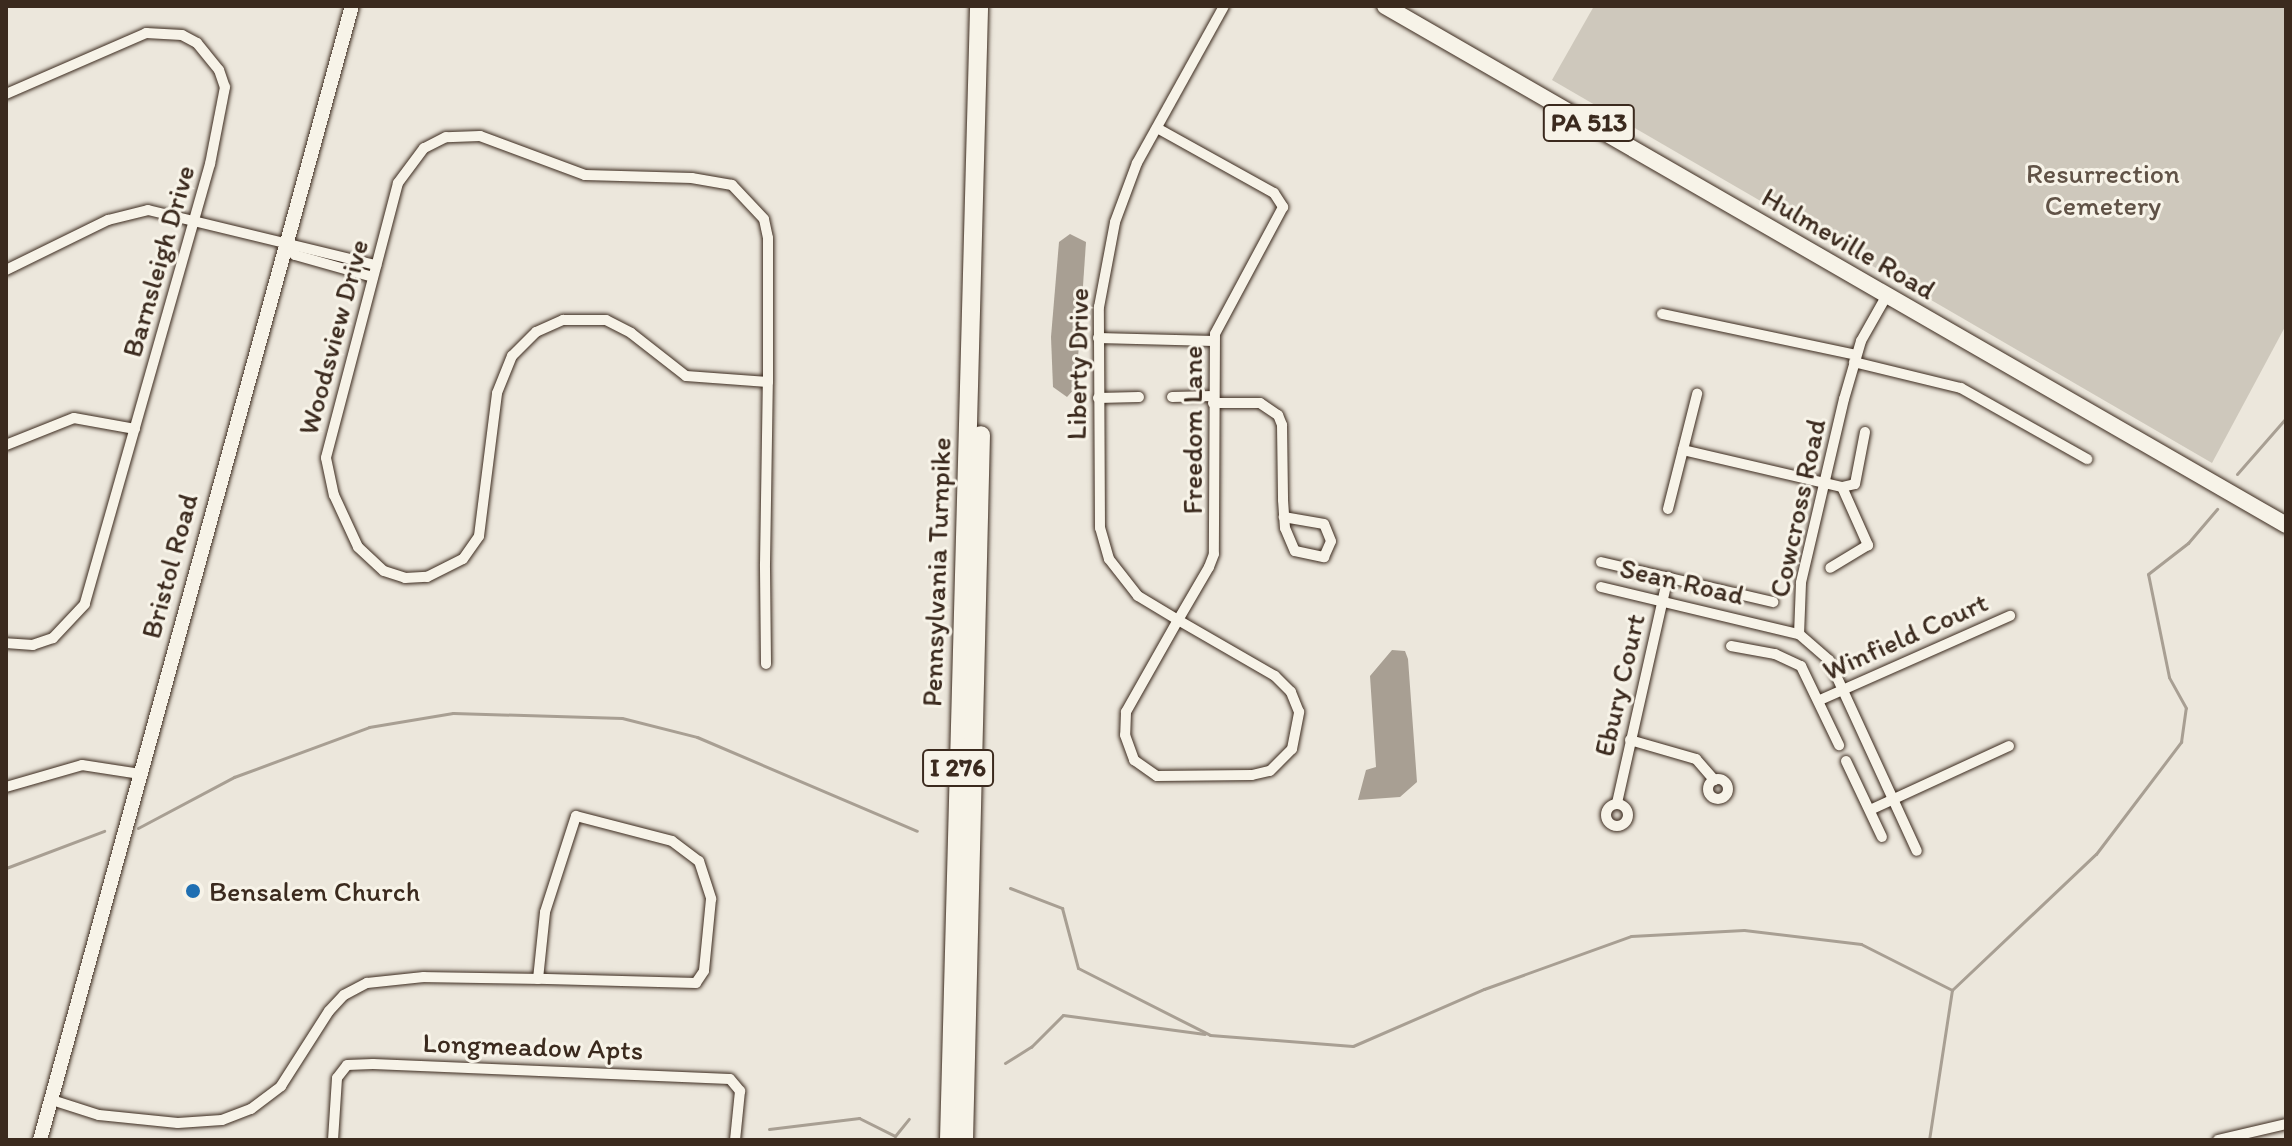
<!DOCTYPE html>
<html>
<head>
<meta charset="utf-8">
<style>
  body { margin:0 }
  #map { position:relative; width:2292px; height:1146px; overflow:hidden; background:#ece7dc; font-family:Itim,sans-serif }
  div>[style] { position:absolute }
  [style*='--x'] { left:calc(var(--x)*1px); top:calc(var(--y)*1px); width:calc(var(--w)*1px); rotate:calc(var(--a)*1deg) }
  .green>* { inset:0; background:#cec8bc }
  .water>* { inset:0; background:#a89f93 }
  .stream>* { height:3px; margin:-1.5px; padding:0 1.5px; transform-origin:1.5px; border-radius:1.5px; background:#a89f93 }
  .roads { filter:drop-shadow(0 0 2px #3b2a1e) drop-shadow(0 0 2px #3b2a1e) }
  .street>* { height:10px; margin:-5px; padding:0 5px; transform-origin:5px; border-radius:5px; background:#f7f3e8 }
  .street>.ring { margin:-5px; padding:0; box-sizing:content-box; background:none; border:10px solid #f7f3e8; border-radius:50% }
  .secondary>* { height:14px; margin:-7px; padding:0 7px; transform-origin:7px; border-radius:7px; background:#f7f3e8 }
  .primary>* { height:16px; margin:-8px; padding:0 8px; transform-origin:8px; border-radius:8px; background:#f7f3e8 }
  .highway>* { height:18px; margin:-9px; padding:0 9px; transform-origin:9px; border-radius:9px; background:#f7f3e8 }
  .dots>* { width:22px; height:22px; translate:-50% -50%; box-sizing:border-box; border:4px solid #f7f3e8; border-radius:50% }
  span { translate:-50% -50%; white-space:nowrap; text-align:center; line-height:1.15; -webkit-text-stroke:6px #f7f3e8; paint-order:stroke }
  .shield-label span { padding:2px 6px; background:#f7f3e8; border:2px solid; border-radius:6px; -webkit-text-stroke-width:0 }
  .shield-label { font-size:26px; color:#3b2a1e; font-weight:700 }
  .park-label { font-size:28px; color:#605246 }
  .street-label { font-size:28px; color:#3b2a1e }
  .poi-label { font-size:28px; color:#3b2a1e }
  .left { translate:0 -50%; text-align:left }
  .frame { position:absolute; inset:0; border:8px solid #3b2a1e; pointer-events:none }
</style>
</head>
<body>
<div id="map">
  <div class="green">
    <div style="clip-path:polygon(1594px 6px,2286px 6px,2286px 325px,2212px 463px,1552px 80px)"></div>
  </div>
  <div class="water">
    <div style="clip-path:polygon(1070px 234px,1086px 242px,1076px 387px,1067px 397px,1053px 387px,1051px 337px,1059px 242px)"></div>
    <div style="clip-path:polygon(1392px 650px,1405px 651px,1408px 659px,1417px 782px,1400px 797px,1358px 800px,1366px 770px,1376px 767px,1370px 676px)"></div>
  </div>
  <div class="stream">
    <div style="--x:2237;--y:474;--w:74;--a:-48.8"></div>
    <div style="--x:138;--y:828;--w:109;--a:-28"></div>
    <div style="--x:234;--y:777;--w:144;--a:-20.3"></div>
    <div style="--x:369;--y:727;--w:85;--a:-9.5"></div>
    <div style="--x:453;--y:713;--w:169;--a:1.7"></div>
    <div style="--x:622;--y:718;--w:77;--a:14.2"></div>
    <div style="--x:697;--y:737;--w:239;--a:23.1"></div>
    <div style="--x:6;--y:868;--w:105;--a:-20.7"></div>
    <div style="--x:1010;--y:888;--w:56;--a:21"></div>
    <div style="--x:1062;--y:908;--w:62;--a:75.1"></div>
    <div style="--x:1078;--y:968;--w:148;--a:26.9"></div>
    <div style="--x:1210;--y:1035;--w:143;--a:4.4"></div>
    <div style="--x:1353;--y:1046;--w:143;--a:-23.5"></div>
    <div style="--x:1484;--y:989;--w:156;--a:-19.8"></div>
    <div style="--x:1631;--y:936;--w:113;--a:-3"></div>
    <div style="--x:1744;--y:930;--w:118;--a:6.8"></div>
    <div style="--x:1861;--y:944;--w:102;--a:26.8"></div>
    <div style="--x:1005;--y:1063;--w:31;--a:-32"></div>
    <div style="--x:1031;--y:1047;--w:45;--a:-45"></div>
    <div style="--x:1063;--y:1015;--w:143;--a:7.6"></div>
    <div style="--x:769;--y:1129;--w:91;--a:-7"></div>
    <div style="--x:859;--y:1118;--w:40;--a:26.6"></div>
    <div style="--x:895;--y:1136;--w:22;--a:-51"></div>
    <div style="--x:1929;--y:1140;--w:152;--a:-81.3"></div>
    <div style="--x:1952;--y:990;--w:198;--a:-43.4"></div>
    <div style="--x:2096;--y:854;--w:141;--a:-52.8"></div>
    <div style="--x:2181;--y:742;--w:34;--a:-82"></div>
    <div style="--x:2186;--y:708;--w:35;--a:-119"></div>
    <div style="--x:2169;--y:677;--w:105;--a:-101.5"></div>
    <div style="--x:2148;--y:574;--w:51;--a:-37.8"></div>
    <div style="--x:2188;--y:543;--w:45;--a:-49.5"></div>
  </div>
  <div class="roads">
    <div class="street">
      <div style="--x:6;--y:94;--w:153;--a:-23.5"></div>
      <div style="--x:146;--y:33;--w:36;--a:3"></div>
      <div style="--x:182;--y:35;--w:17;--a:28"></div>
      <div style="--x:197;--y:43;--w:35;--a:51"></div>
      <div style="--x:219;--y:70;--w:18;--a:71"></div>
      <div style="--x:225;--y:87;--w:78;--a:101"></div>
      <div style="--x:210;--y:164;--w:457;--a:105.9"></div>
      <div style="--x:85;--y:604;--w:47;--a:133.3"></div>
      <div style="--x:53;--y:638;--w:21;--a:161"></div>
      <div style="--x:33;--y:645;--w:27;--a:-176"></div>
      <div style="--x:1157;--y:128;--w:134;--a:29.1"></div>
      <div style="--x:1274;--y:193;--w:17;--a:57"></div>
      <div style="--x:1283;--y:207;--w:144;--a:118.2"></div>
      <div style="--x:1215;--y:334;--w:220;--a:90.3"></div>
      <div style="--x:1214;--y:554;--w:14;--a:111"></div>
      <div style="--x:1209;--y:567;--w:61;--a:120.3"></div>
      <div style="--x:1178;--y:620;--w:106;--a:119.5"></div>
      <div style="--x:1126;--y:712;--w:23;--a:92"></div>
      <div style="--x:1125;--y:735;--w:27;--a:70"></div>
      <div style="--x:1134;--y:760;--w:28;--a:35"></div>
      <div style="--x:1157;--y:776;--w:95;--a:-0.6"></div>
      <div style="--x:1252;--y:775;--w:18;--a:-13"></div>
      <div style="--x:1270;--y:771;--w:31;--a:-45"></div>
      <div style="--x:1292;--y:749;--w:38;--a:-79"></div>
      <div style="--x:1299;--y:712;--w:22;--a:-112"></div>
      <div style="--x:1291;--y:692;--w:23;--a:-135"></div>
      <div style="--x:1275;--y:676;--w:112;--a:-150"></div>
      <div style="--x:1178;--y:620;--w:47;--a:-149"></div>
      <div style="--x:1138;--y:596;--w:47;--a:-128.1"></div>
      <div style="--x:1109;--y:559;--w:32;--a:-106"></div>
      <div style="--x:1100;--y:528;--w:221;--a:-90.3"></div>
      <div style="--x:1099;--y:307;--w:86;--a:-79.3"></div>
      <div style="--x:1115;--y:222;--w:63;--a:-69.6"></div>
      <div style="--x:1137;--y:163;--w:179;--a:-61"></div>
      <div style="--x:284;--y:245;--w:15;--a:42"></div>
      <div style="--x:295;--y:255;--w:81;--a:15.8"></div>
      <div style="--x:6;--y:270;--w:114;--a:-26.1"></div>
      <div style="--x:108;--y:220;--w:41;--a:-14"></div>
      <div style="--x:148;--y:210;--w:235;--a:13.6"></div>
      <div style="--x:1887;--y:295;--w:53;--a:119.5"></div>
      <div style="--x:1861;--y:341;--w:60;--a:106.3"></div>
      <div style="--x:1844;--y:399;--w:189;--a:103.2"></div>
      <div style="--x:1801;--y:583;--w:51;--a:92.2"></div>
      <div style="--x:1799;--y:634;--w:40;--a:41"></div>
      <div style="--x:1829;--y:660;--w:210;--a:65.3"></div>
      <div style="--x:1662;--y:314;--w:198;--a:11.9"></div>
      <div style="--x:1098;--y:338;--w:116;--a:1.5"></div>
      <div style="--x:1854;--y:362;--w:110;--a:13.7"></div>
      <div style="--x:1961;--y:388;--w:145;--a:29.4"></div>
      <div style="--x:1172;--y:397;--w:41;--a:-1.4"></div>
      <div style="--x:1098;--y:398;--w:41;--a:-1.4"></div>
      <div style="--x:1213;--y:403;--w:47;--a:0"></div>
      <div style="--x:1260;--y:403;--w:22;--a:34"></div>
      <div style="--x:1278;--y:415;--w:11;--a:68"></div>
      <div style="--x:1282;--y:425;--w:75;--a:89.2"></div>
      <div style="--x:1283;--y:500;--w:28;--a:86"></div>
      <div style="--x:1285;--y:528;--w:25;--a:67"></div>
      <div style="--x:1295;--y:551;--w:30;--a:12"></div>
      <div style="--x:1324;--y:557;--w:17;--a:-66"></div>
      <div style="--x:1331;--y:541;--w:18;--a:-112"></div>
      <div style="--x:1324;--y:524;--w:41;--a:-170.1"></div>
      <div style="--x:6;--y:445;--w:73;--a:-21.7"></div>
      <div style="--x:74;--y:418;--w:62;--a:10.2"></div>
      <div style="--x:1683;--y:450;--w:163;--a:13.1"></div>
      <div style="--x:1842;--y:487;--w:64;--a:65.9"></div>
      <div style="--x:1868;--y:545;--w:44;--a:148.8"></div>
      <div style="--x:1842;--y:487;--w:13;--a:-13"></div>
      <div style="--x:1855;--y:484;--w:53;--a:-79.1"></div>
      <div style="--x:1668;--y:509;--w:119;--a:-75.8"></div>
      <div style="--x:1601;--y:562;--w:177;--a:13.1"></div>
      <div style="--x:1601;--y:587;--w:204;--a:13.4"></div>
      <div style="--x:1731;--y:646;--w:45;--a:10.3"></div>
      <div style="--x:1775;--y:654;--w:29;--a:25"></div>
      <div style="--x:1801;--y:666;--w:88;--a:64.3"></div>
      <div style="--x:766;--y:664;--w:100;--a:-90.6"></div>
      <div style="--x:765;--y:564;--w:182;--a:-89.1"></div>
      <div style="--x:768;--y:382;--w:144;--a:-90"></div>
      <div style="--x:768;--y:238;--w:19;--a:-102"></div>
      <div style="--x:764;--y:219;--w:47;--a:-133.3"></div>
      <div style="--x:732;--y:185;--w:41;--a:-170.1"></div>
      <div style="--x:692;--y:178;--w:107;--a:-178.4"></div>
      <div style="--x:585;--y:175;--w:112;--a:-159.6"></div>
      <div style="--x:480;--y:136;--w:34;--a:178"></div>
      <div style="--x:446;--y:137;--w:25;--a:153"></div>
      <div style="--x:424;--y:148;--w:44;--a:126.6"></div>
      <div style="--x:398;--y:183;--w:284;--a:104.7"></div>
      <div style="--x:326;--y:458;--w:38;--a:78"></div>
      <div style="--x:334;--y:495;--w:57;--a:65.2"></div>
      <div style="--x:358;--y:547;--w:35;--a:43"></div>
      <div style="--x:384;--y:571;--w:22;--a:18"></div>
      <div style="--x:405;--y:578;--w:22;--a:-3"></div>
      <div style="--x:427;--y:577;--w:40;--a:-26.6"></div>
      <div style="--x:463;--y:559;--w:28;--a:-55"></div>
      <div style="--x:479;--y:536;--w:144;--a:-82.8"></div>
      <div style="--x:497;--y:393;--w:40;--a:-68"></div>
      <div style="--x:512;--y:356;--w:34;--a:-45"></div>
      <div style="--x:536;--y:332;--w:30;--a:-24"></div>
      <div style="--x:563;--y:320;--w:43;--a:0"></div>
      <div style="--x:606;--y:320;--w:28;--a:27"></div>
      <div style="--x:631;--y:333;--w:70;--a:38"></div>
      <div style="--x:686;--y:376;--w:82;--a:4.2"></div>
      <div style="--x:1820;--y:700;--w:208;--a:-23.9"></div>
      <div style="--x:1630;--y:740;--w:69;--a:16.1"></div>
      <div style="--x:1696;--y:759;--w:28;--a:49"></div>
      <div style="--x:1846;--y:761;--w:84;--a:64.7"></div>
      <div class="ring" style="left:1708px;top:779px;width:10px;height:10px"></div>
      <div style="--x:6;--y:787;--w:79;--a:-16.1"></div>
      <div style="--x:82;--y:765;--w:59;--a:8.8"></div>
      <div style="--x:1617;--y:803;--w:232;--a:-77.3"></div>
      <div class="ring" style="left:1606px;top:804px;width:12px;height:12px"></div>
      <div style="--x:1870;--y:810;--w:153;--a:-24.7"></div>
      <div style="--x:576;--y:816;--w:99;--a:14.6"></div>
      <div style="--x:672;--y:841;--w:34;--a:37"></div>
      <div style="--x:699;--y:861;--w:40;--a:72"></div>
      <div style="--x:711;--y:899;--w:72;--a:95.6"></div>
      <div style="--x:704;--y:971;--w:14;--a:124"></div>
      <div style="--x:696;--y:983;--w:158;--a:-178.5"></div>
      <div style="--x:538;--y:979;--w:67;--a:-84"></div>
      <div style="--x:545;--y:912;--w:101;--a:-72.1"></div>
      <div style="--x:52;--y:1100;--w:49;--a:17.7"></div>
      <div style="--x:99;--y:1115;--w:79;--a:5.8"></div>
      <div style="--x:178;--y:1123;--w:44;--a:-3.9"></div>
      <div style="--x:222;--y:1120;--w:31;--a:-21"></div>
      <div style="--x:251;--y:1109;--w:38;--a:-37"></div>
      <div style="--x:281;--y:1086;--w:89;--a:-57.4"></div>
      <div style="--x:329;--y:1011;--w:22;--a:-47"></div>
      <div style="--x:344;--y:995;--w:26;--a:-28"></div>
      <div style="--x:367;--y:983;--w:57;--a:-6"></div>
      <div style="--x:424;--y:977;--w:114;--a:1"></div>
      <div style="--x:333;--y:1140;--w:62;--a:-86.3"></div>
      <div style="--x:337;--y:1078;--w:16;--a:-52"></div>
      <div style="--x:347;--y:1065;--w:26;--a:-2"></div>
      <div style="--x:373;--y:1064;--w:357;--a:2.4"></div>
      <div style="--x:730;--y:1079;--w:16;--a:50"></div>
      <div style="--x:740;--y:1091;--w:49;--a:95.8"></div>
      <div style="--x:2218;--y:1140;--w:70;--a:-13.2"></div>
    </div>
    <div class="secondary">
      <div style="--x:40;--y:1140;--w:1176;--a:-74.62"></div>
    </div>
    <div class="primary">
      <div style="--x:1385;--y:6;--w:1040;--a:29.94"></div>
    </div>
    <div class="highway">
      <div style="--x:949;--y:1140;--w:1134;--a:-88.48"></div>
      <div style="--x:964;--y:1140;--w:705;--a:-88.62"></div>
    </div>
  </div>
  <div class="dots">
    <div style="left:193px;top:891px;background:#1f6fb2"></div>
  </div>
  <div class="shield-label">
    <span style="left:1589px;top:123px">PA 513</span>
    <span style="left:958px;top:768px">I 276</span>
  </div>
  <div class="park-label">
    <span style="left:2103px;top:189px">Resurrection<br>Cemetery</span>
  </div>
  <div class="street-label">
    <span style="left:1849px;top:243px;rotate:30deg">Hulmeville Road</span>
    <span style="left:158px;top:261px;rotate:-74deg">Barnsleigh Drive</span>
    <span style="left:333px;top:337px;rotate:-75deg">Woodsview Drive</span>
    <span style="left:1077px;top:364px;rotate:-89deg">Liberty Drive</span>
    <span style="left:1192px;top:430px;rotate:-90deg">Freedom Lane</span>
    <span style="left:1797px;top:508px;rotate:-78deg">Cowcross Road</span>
    <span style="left:169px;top:566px;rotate:-75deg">Bristol Road</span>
    <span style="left:936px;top:572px;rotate:-88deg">Pennsylvania Turnpike</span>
    <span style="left:1682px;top:581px;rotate:13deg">Sean Road</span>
    <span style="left:1905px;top:636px;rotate:-24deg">Winfield Court</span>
    <span style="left:1619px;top:685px;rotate:-77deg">Ebury Court</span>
    <span style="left:533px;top:1046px;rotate:2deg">Longmeadow Apts</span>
  </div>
  <div class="poi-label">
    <span class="left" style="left:209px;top:891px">Bensalem Church</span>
  </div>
  <div class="frame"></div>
</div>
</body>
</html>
